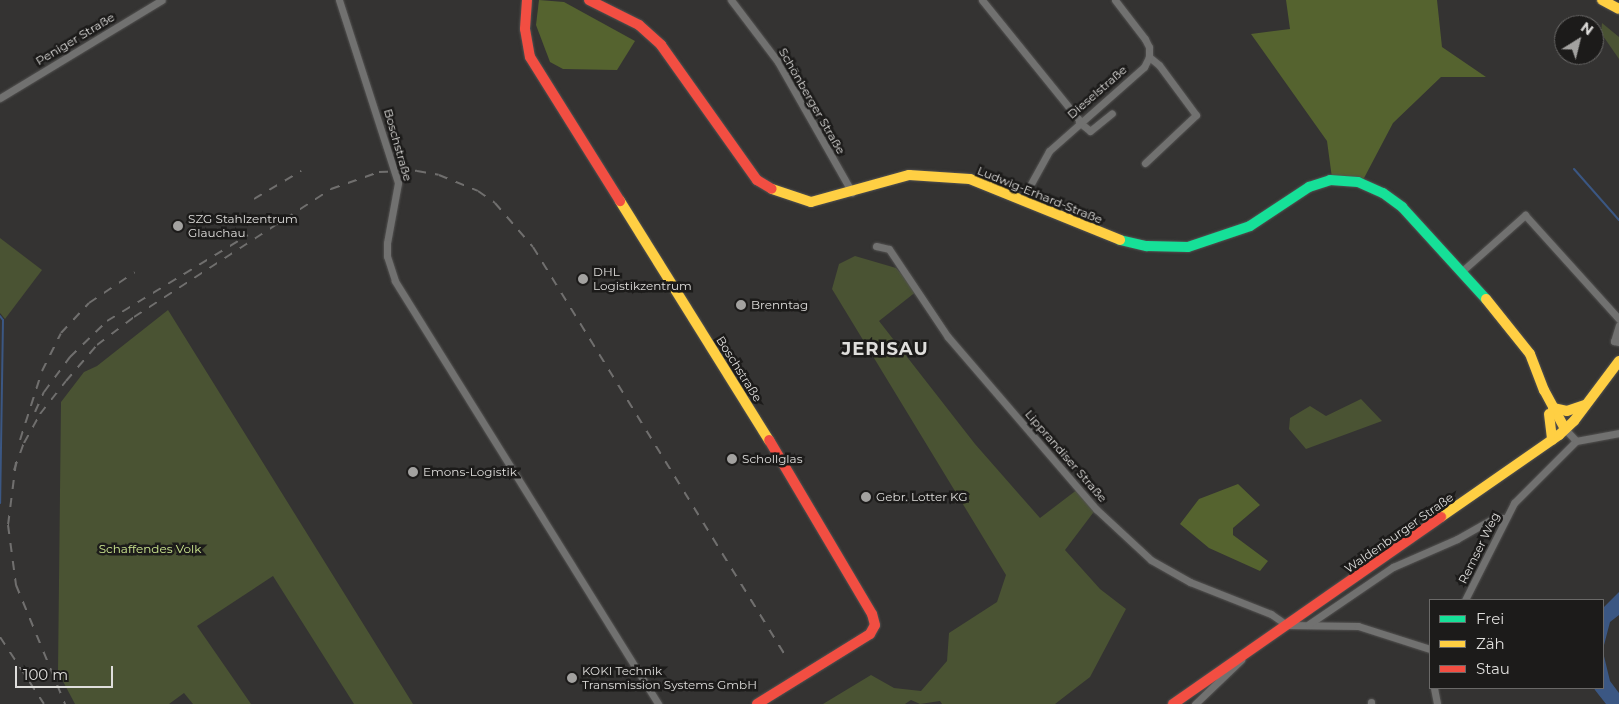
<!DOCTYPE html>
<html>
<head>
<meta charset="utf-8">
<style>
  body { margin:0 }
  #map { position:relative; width:1619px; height:704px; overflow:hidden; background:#343332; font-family:Montserrat,sans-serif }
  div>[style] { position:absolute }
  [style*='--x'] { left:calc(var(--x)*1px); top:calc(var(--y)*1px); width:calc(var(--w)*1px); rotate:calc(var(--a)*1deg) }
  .green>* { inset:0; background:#4a5333 }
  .forest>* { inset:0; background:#55632f }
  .water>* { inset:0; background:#3b5783 }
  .stream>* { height:2px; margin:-1px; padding:0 1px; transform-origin:1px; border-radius:1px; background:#3b5783 }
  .roads { filter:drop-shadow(0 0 1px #535251) drop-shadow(0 0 1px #535251) }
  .street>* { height:7px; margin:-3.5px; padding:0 3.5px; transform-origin:3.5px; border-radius:3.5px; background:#717170 }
  .fast>* { height:10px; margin:-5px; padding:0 5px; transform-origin:5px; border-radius:5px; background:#16e098 }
  .slow>* { height:10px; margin:-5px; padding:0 5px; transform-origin:5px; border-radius:5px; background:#ffcf43 }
  .jam>* { height:10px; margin:-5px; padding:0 5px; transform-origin:5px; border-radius:5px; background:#f24e42 }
  .rail>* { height:2px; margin-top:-1px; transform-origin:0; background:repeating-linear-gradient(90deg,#706f6e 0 9px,transparent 0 18px) }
  .dots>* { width:14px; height:14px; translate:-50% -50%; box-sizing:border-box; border:2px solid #1c1b1a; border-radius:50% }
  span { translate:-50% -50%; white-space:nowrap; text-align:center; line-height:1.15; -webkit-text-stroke:5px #1c1b1a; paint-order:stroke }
  .street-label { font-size:12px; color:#dfdedc }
  .poi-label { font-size:12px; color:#dfdedc }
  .left { translate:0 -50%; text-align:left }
  .park-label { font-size:12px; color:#cde790 }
  .district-label { font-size:18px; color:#dfdedc; font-weight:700; letter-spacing:1px }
  .legend { position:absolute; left:1429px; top:599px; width:175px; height:90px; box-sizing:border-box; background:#1c1b1a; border:1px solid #6a6968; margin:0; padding:6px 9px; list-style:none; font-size:15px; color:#dfdedc }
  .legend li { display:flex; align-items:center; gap:10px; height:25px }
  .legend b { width:25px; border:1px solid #6a6968 }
  .north { position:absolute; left:1554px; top:15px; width:50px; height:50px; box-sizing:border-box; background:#1c1b1a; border:1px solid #6a6968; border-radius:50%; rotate:36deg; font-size:14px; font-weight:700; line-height:20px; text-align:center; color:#dfdedc }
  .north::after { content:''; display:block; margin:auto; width:18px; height:22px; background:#a3a2a0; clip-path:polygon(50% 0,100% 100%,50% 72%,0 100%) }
  .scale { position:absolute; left:15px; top:666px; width:98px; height:22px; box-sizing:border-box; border:2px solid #dfdedc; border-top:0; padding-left:6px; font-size:15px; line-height:18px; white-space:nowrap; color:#dfdedc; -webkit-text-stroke:4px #1c1b1a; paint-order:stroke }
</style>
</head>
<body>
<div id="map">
  <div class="green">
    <div style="clip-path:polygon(1602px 23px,1619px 37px,1619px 59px,1601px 33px)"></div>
    <div style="clip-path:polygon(0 238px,42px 270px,5px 319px,0 313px)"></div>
    <div style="clip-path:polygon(855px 256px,896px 268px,917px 291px,879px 321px,975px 444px,1040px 518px,1078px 489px,1096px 509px,1065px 550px,1100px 589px,1126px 609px,1090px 677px,1055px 704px,942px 704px,940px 701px,920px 704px,911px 700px,905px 704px,823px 704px,871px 675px,894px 688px,921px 691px,947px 661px,949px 633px,997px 602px,1006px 575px,832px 289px,839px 264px)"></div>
    <div style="clip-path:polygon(168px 310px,413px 704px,354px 704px,273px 576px,197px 626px,251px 704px,193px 704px,184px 693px,169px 704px,75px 704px,58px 672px,61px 402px,84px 372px,97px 366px)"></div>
    <div style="clip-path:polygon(1361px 399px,1382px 421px,1306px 449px,1289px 429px,1290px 418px,1310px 406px,1326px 416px)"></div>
  </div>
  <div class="forest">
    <div style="clip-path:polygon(539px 0,564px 2px,635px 41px,617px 70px,563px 69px,550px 62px,536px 25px)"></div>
    <div style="clip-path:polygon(1286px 0,1437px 0,1442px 47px,1486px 77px,1441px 77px,1393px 123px,1363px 180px,1332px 178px,1327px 141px,1251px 34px,1290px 29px)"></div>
    <div style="clip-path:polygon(1238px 484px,1260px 505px,1233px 528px,1233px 535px,1268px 561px,1260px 571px,1209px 548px,1180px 524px,1199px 499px)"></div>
  </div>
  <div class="water">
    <div style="clip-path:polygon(1619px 592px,1619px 615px,1610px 622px,1603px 649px,1603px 608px)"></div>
    <div style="clip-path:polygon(1603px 652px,1610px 681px,1619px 693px,1619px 704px,1606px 704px,1595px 690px,1594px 688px,1603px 688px)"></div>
  </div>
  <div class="stream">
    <div style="--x:1574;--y:169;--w:68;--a:48.6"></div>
    <div style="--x:0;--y:316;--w:5;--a:53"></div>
    <div style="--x:3;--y:320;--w:183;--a:90.9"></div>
  </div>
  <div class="roads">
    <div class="street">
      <div style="--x:339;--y:0;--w:192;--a:72.1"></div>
      <div style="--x:398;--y:183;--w:61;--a:100.4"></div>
      <div style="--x:387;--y:243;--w:13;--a:90"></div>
      <div style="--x:387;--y:256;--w:26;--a:72"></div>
      <div style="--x:395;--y:281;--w:498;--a:58.1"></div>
      <div style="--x:731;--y:0;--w:78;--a:52.8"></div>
      <div style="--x:778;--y:62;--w:150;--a:60.4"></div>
      <div style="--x:982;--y:0;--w:156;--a:51"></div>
      <div style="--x:0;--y:98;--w:189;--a:-31.2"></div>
      <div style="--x:1079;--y:122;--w:14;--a:39"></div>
      <div style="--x:1090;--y:131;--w:28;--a:-39"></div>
      <div style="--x:1145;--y:163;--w:70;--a:-43.3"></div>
      <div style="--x:1196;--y:115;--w:62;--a:-126.5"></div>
      <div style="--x:1159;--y:65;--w:13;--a:-141"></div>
      <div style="--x:1022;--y:200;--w:56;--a:-61.1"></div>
      <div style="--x:1049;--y:151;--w:127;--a:-41.5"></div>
      <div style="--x:1144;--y:67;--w:11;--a:-63"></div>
      <div style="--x:1149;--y:57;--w:10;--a:-90"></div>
      <div style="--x:1149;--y:47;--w:9;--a:-117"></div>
      <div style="--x:1145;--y:39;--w:49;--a:-127.6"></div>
      <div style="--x:876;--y:246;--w:13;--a:13"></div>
      <div style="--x:889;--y:249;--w:106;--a:56.2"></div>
      <div style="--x:948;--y:337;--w:227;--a:49.3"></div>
      <div style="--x:1096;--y:509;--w:75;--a:42.8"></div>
      <div style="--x:1151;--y:560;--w:45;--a:29.4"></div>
      <div style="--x:1190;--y:582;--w:87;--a:21.6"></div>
      <div style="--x:1271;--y:614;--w:19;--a:35"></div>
      <div style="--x:1287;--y:625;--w:71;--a:0.8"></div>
      <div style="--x:1358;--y:626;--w:76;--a:17.7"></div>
      <div style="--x:1461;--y:272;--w:86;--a:-41.7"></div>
      <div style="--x:1525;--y:215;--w:140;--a:47.9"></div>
      <div style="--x:1619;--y:325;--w:17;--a:107"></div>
      <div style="--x:1614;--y:341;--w:5;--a:11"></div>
      <div style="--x:1565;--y:429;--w:16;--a:47"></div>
      <div style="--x:1465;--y:600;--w:109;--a:-63.2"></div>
      <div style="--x:1514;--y:503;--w:88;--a:-45"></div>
      <div style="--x:1576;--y:441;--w:44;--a:-10.5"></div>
      <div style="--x:1309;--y:624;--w:102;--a:-34.2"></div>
      <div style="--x:1393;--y:567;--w:70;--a:-23.6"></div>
      <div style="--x:1457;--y:539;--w:43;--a:-29.6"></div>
      <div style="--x:1494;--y:518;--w:10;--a:0"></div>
      <div style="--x:1434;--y:688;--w:16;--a:79"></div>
      <div style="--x:1195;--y:704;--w:64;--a:-43.7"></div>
      <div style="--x:1371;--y:704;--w:2;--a:-90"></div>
    </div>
    <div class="fast">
      <div style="--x:1120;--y:240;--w:28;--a:13"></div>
      <div style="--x:1147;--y:246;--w:41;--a:1.4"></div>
      <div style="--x:1188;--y:247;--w:65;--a:-18.7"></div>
      <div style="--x:1250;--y:226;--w:71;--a:-33.5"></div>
      <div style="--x:1309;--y:187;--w:22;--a:-18"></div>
      <div style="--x:1330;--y:180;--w:28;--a:4"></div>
      <div style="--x:1358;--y:182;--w:27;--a:24"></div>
      <div style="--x:1383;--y:193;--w:24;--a:36"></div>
      <div style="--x:1402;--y:207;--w:125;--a:47.6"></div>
    </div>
    <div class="slow">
      <div style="--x:1602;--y:0;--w:19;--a:28"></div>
      <div style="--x:772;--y:189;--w:41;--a:18.4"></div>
      <div style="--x:811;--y:202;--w:102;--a:-15.4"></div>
      <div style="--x:909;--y:175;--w:61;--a:3.8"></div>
      <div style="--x:970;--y:179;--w:162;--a:22.1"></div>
      <div style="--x:620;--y:201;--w:282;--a:58.1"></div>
      <div style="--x:1486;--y:299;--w:70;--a:51.3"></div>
      <div style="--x:1530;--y:354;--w:39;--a:69"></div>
      <div style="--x:1544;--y:390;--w:44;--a:61.7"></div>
      <div style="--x:1553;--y:408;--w:14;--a:12"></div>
      <div style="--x:1567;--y:411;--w:18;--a:-19"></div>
      <div style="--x:1549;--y:414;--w:26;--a:83"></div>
      <div style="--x:1441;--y:517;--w:144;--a:-34.8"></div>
      <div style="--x:1559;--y:435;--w:21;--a:-43"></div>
      <div style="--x:1574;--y:421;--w:75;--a:-53.1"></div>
    </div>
    <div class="jam">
      <div style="--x:527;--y:0;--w:29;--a:94"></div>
      <div style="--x:525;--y:29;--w:28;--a:80"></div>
      <div style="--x:530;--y:57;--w:170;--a:58"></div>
      <div style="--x:589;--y:0;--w:56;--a:26.6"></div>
      <div style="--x:639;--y:25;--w:30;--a:42"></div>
      <div style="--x:661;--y:45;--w:166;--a:54.6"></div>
      <div style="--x:757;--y:180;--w:17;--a:31"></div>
      <div style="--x:757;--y:704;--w:133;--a:-31.8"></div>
      <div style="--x:870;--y:634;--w:10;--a:-61"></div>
      <div style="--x:875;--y:625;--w:11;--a:-105"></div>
      <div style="--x:872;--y:614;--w:202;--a:-120.6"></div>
      <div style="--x:1173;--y:704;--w:327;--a:-34.9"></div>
    </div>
  </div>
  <div class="rail">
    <div style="--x:254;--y:199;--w:55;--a:-30.8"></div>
    <div style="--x:35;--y:412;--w:22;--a:-66"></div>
    <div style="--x:44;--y:392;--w:44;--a:-53.4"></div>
    <div style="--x:70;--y:357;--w:52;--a:-44.2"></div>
    <div style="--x:107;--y:321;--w:165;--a:-31.4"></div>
    <div style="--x:20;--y:440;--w:72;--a:-72.3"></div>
    <div style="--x:42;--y:371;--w:42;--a:-63.4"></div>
    <div style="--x:61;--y:333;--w:41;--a:-47"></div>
    <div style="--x:89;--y:303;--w:55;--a:-34"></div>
    <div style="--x:16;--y:462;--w:64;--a:97.2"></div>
    <div style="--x:8;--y:525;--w:61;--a:82.4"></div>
    <div style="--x:16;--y:585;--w:129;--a:67.6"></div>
    <div style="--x:14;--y:470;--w:29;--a:-70"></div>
    <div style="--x:24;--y:443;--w:33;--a:-61"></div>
    <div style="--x:40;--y:414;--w:42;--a:-51.8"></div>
    <div style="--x:66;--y:381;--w:48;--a:-49.3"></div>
    <div style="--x:97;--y:345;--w:46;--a:-37.1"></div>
    <div style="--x:134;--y:317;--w:235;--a:-33"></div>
    <div style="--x:331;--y:189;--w:51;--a:-19.5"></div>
    <div style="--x:379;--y:172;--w:38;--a:-2"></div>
    <div style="--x:417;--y:171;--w:22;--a:10"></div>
    <div style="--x:439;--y:175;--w:42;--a:22.3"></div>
    <div style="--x:478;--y:191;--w:21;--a:35"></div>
    <div style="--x:495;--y:203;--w:58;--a:49.2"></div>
    <div style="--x:533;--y:247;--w:485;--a:58.3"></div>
    <div style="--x:0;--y:637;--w:80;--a:56.7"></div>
  </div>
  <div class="dots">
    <div style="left:178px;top:226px;background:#a3a2a0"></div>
    <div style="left:583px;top:279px;background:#a3a2a0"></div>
    <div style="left:741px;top:305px;background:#a3a2a0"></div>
    <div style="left:732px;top:459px;background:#a3a2a0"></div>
    <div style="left:413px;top:472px;background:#a3a2a0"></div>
    <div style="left:866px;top:497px;background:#a3a2a0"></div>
    <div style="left:572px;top:678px;background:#a3a2a0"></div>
  </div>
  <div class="street-label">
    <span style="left:75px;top:39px;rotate:-31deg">Peniger Straße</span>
    <span style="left:1097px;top:92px;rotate:-41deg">Dieselstraße</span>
    <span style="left:812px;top:101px;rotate:60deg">Schönberger Straße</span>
    <span style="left:398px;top:145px;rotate:74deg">Boschstraße</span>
    <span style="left:1040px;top:195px;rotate:22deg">Ludwig-Erhard-Straße</span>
    <span style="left:739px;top:369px;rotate:58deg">Boschstraße</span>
    <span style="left:1066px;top:456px;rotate:49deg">Lipprandiser Straße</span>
    <span style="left:1399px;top:533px;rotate:-35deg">Waldenburger Straße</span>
    <span style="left:1479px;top:548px;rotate:-64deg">Remser Weg</span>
  </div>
  <div class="poi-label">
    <span class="left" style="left:188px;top:226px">SZG Stahlzentrum<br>Glauchau</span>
    <span class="left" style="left:593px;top:279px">DHL<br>Logistikzentrum</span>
    <span class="left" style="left:751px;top:305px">Brenntag</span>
    <span class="left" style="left:742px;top:459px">Schollglas</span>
    <span class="left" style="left:423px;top:472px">Emons-Logistik</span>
    <span class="left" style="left:876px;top:497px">Gebr. Lotter KG</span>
    <span class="left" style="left:582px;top:678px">KOKI Technik<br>Transmission Systems GmbH</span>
  </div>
  <div class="park-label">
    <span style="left:150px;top:549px">Schaffendes Volk</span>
  </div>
  <div class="district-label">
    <span style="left:885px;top:349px">JERISAU</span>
  </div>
  <ul class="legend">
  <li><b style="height:6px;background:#16e098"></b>Frei</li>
  <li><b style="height:6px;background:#ffcf43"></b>Zäh</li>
  <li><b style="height:6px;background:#f24e42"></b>Stau</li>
  </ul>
  <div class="north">N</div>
  <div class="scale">100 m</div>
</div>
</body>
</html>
